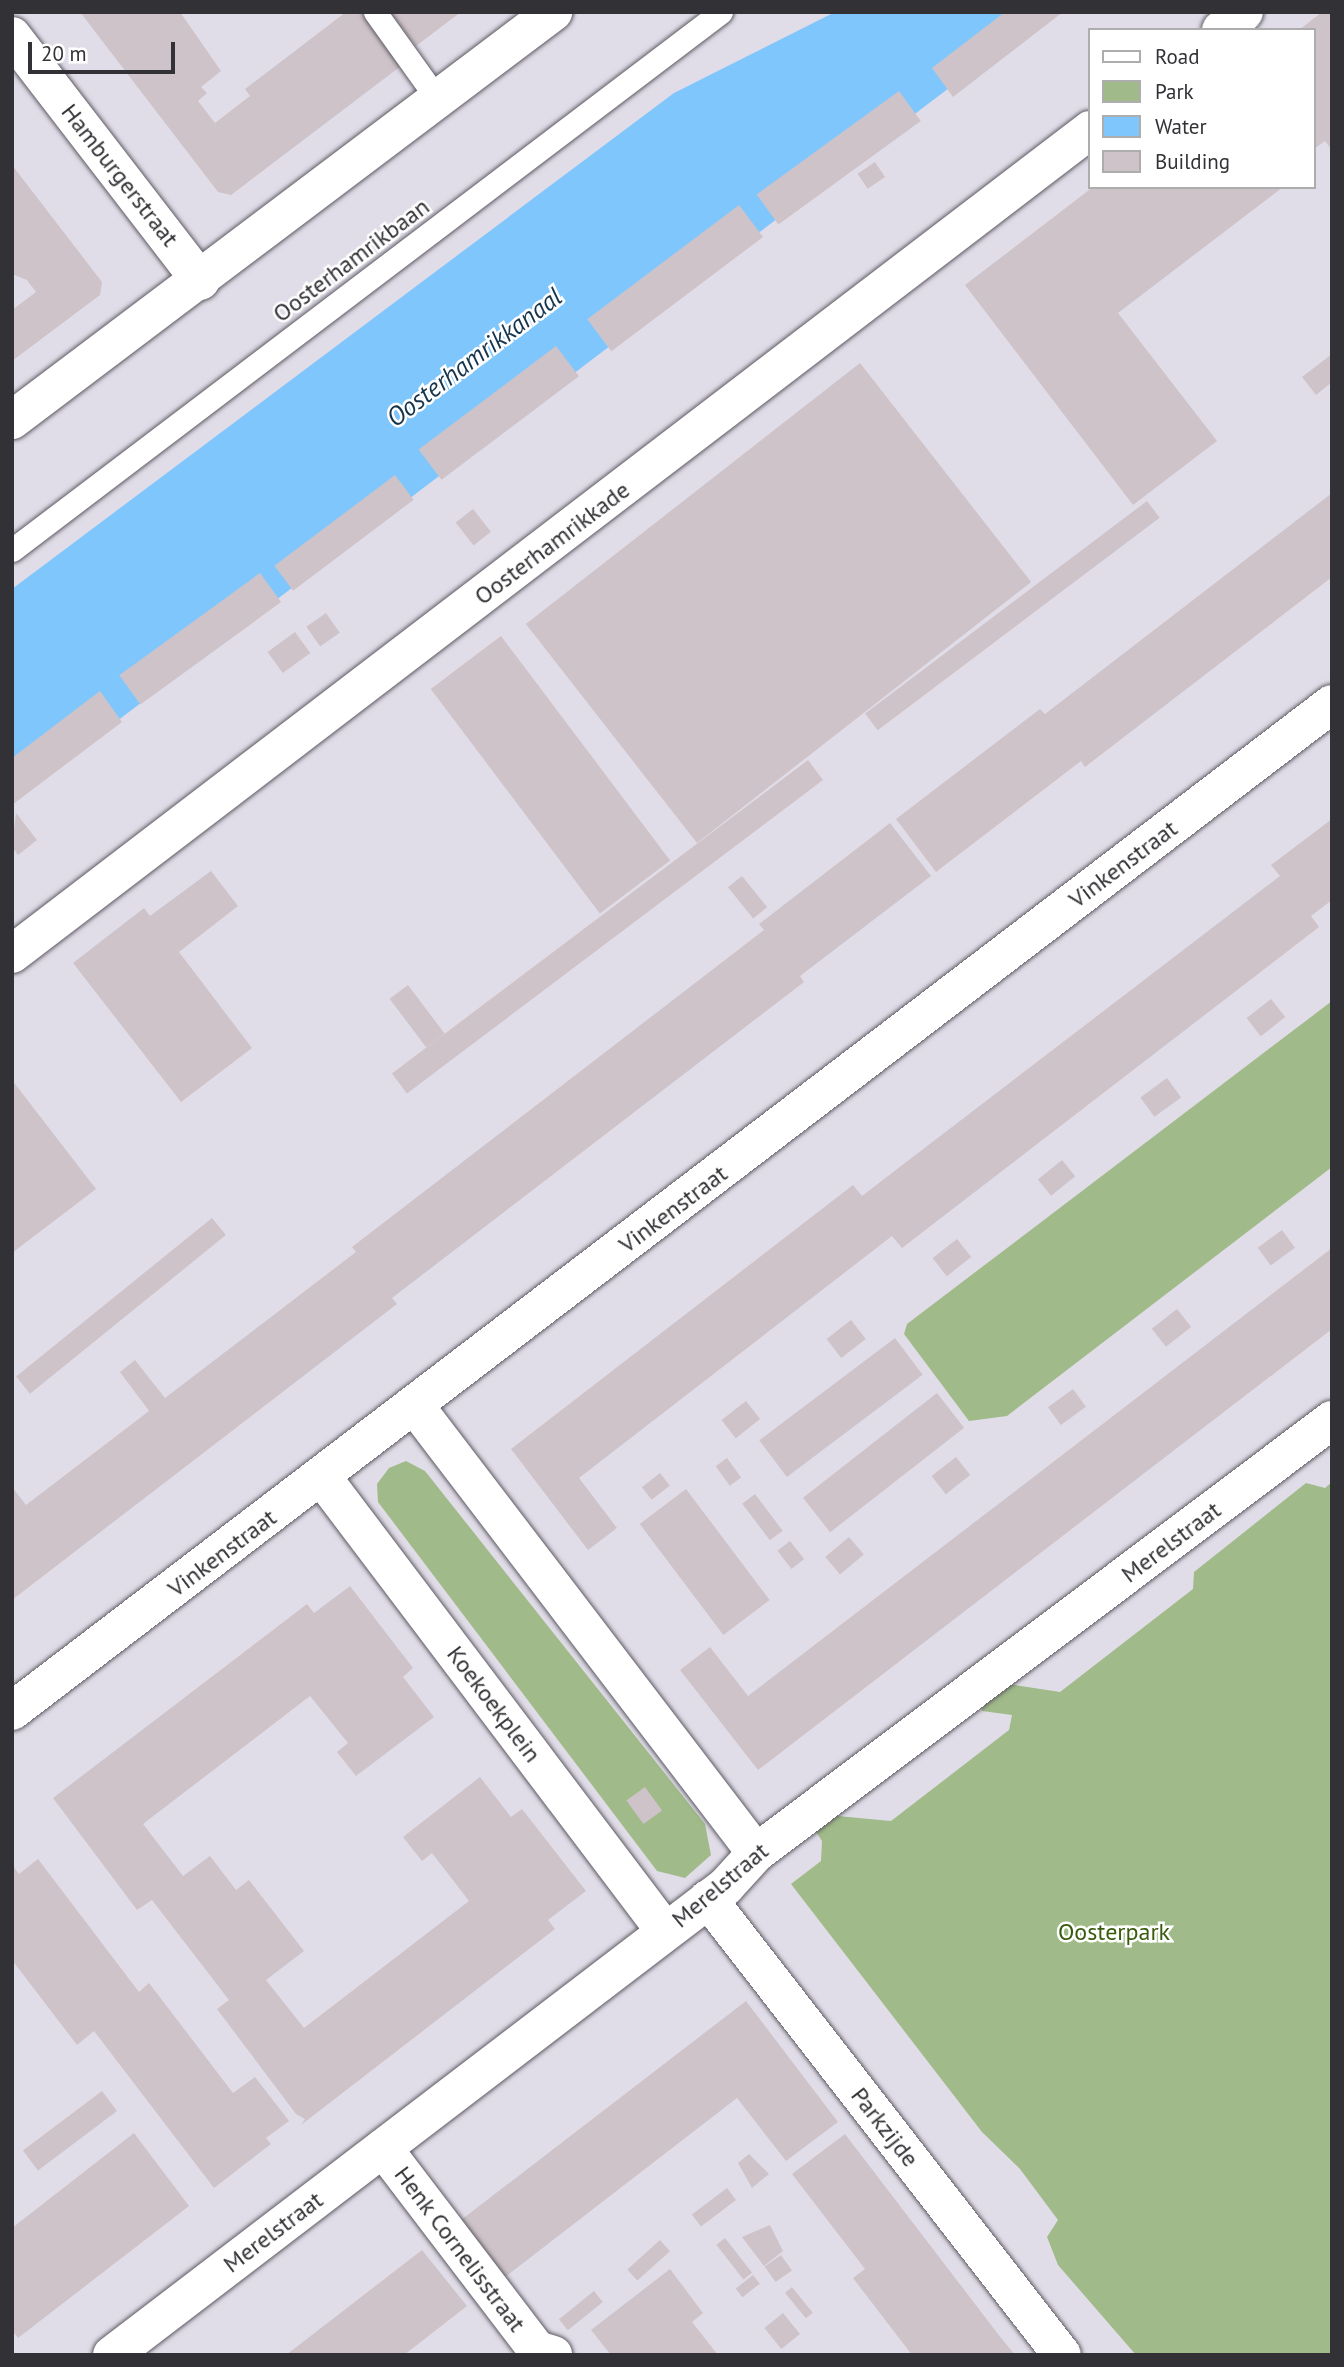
<!DOCTYPE html>
<html>
<head>
<meta charset="utf-8">
<style>
  body { margin:0 }
  #map { position:relative; width:1344px; height:2367px; overflow:hidden; background:#e1dde8; font-family:"PT Sans",sans-serif }
  div>[style] { position:absolute }
  [style*='--x'] { left:calc(var(--x)*1px); top:calc(var(--y)*1px); width:calc(var(--w)*1px); rotate:calc(var(--a)*1deg) }
  .green>* { inset:0; background:#a0bb89 }
  .water>* { inset:0; background:#7fc6fd }
  .building>* { inset:0; background:#cec3c8; transform-origin:0 0 }
  .roads { filter:drop-shadow(0 0 2px #5d5a63) drop-shadow(0 0 2px #5d5a63) }
  .service>* { height:23px; margin:-11.5px; padding:0 11.5px; transform-origin:11.5px; border-radius:11.5px; background:#fff }
  .minor>* { height:38px; margin:-19px; padding:0 19px; transform-origin:19px; border-radius:19px; background:#fff }
  span { translate:-50% -50%; white-space:nowrap; text-align:center; line-height:1.15; -webkit-text-stroke:5px #fff; paint-order:stroke }
  .street-label { font-size:24px; color:#323135 }
  .park-label { font-size:24px; color:#395b0d }
  .water-label { font-size:26px; color:#16354c; font-style:italic }
  .frame { position:absolute; inset:0; border:14px solid #323135; pointer-events:none }
  .legend { position:absolute; left:1088px; top:28px; width:228px; height:161px; box-sizing:border-box; background:#fff; border:2px solid #adadae; margin:0; padding:9px 12px; list-style:none; font-size:21px; color:#323135 }
  .legend li { display:flex; align-items:center; gap:14px; height:35px }
  .legend b { width:35px; border:2px solid #adadae }
  .scale { position:absolute; left:28px; top:42px; width:147px; height:32px; box-sizing:border-box; border:4px solid #323135; border-top:0; padding-left:9px; font-size:21px; line-height:24px; white-space:nowrap; color:#323135; -webkit-text-stroke:5px #fff; paint-order:stroke }
</style>
</head>
<body>
<div id="map">
  <div class="green">
    <div style="clip-path:polygon(1332px 1001px,1332px 1167px,1007px 1416px,969px 1421px,904px 1334px,907px 1324px)"></div>
    <div style="clip-path:polygon(406px 1461px,425px 1471px,705px 1824px,711px 1855px,685px 1878px,657px 1871px,378px 1502px,377px 1484px,389px 1468px)"></div>
    <div style="clip-path:polygon(1332px 1482px,1332px 2355px,1136px 2355px,1058px 2265px,1047px 2237px,1058px 2220px,1020px 2169px,982px 2132px,791px 1884px,821px 1861px,822px 1841px,813px 1827px,827px 1815px,891px 1821px,1009px 1730px,1012px 1715px,982px 1711px,982px 1704px,1008px 1684px,1060px 1692px,1193px 1589px,1194px 1572px,1306px 1483px,1325px 1488px)"></div>
  </div>
  <div class="water">
    <div style="clip-path:polygon(835px 12px,1049px 12px,12px 801px,12px 589px,674px 93px)"></div>
  </div>
  <div class="building">
    <div style="clip-path:polygon(80px 12px,180px 12px,221px 71px,201px 87px,207px 93px,198px 101px,215px 123px,250px 96px,245px 89px,346px 12px,361px 12px,401px 66px,231px 195px,218px 192px)"></div>
    <div style="clip-path:polygon(390px 12px,461px 12px,416px 46px)"></div>
    <div style="clip-path:polygon(1005px 12px,1063px 12px,953px 97px,932px 68px)"></div>
    <div style="clip-path:polygon(1322px 12px,1332px 12px,1332px 150px,1325px 141px,1314px 149px,1314px 30px,1299px 30px)"></div>
    <div style="left:899px;top:91px;width:37px;height:176px;rotate:54deg"></div>
    <div style="left:875px;top:162px;width:18px;height:21px;rotate:56deg"></div>
    <div style="clip-path:polygon(12px 165px,102px 282px,100px 295px,12px 361px,12px 310px,36px 292px,27px 280px,12px 274px)"></div>
    <div style="clip-path:polygon(1093px 187px,1283px 187px,1118px 313px,1217px 441px,1133px 505px,965px 285px)"></div>
    <div style="left:739px;top:205px;width:40px;height:190px;rotate:53deg"></div>
    <div style="left:556px;top:346px;width:38px;height:172px;rotate:53deg"></div>
    <div style="clip-path:polygon(1332px 354px,1332px 382px,1316px 395px,1302px 377px)"></div>
    <div style="left:860px;top:363px;width:278px;height:424px;rotate:52deg"></div>
    <div style="left:395px;top:475px;width:31px;height:151px;rotate:53deg"></div>
    <div style="clip-path:polygon(1332px 493px,1332px 577px,1085px 767px,1081px 761px,936px 872px,896px 819px,1040px 709px,1045px 714px)"></div>
    <div style="left:1147px;top:501px;width:21px;height:353px;rotate:53deg"></div>
    <div style="left:473px;top:509px;width:29px;height:22px;rotate:52deg"></div>
    <div style="left:260px;top:573px;width:36px;height:174px;rotate:54deg"></div>
    <div style="left:326px;top:613px;width:24px;height:24px;rotate:55deg"></div>
    <div style="left:295px;top:632px;width:26px;height:34px;rotate:54deg"></div>
    <div style="left:501px;top:636px;width:281px;height:88px;rotate:53deg"></div>
    <div style="clip-path:polygon(100px 691px,122px 722px,12px 805px,12px 758px)"></div>
    <div style="left:808px;top:760px;width:25px;height:521px;rotate:53deg"></div>
    <div style="clip-path:polygon(16px 813px,37px 840px,18px 855px,12px 847px)"></div>
    <div style="clip-path:polygon(1332px 819px,1332px 900px,1311px 916px,1319px 927px,902px 1248px,892px 1236px,579px 1478px,617px 1528px,588px 1550px,511px 1449px,853px 1185px,862px 1196px,888px 1176px,1280px 876px,1271px 865px)"></div>
    <div style="clip-path:polygon(890px 823px,931px 876px,800px 976px,804px 982px,392px 1298px,397px 1304px,12px 1600px,12px 1487px,26px 1505px,149px 1411px,120px 1372px,135px 1360px,165px 1398px,356px 1252px,352px 1247px,764px 930px,759px 924px)"></div>
    <div style="clip-path:polygon(211px 871px,238px 906px,179px 952px,252px 1048px,181px 1102px,73px 963px,144px 908px,150px 916px)"></div>
    <div style="left:742px;top:876px;width:40px;height:18px;rotate:51deg"></div>
    <div style="left:408px;top:985px;width:61px;height:23px;rotate:53deg"></div>
    <div style="left:1271px;top:999px;width:23px;height:31px;rotate:52deg"></div>
    <div style="left:1167px;top:1078px;width:24px;height:33px;rotate:54deg"></div>
    <div style="clip-path:polygon(12px 1080px,96px 1189px,12px 1253px)"></div>
    <div style="left:1062px;top:1160px;width:21px;height:31px;rotate:51deg"></div>
    <div style="left:212px;top:1218px;width:22px;height:252px;rotate:51deg"></div>
    <div style="left:1282px;top:1230px;width:22px;height:30px;rotate:54deg"></div>
    <div style="left:957px;top:1239px;width:23px;height:31px;rotate:52deg"></div>
    <div style="clip-path:polygon(1332px 1248px,1332px 1329px,758px 1770px,680px 1670px,710px 1647px,748px 1696px)"></div>
    <div style="left:1177px;top:1309px;width:23px;height:32px;rotate:52deg"></div>
    <div style="left:851px;top:1320px;width:24px;height:31px;rotate:52deg"></div>
    <div style="left:895px;top:1338px;width:46px;height:170px;rotate:53deg"></div>
    <div style="left:1073px;top:1389px;width:22px;height:31px;rotate:54deg"></div>
    <div style="left:937px;top:1393px;width:44px;height:170px;rotate:52deg"></div>
    <div style="left:746px;top:1401px;width:23px;height:31px;rotate:52deg"></div>
    <div style="left:956px;top:1457px;width:23px;height:31px;rotate:52deg"></div>
    <div style="left:727px;top:1458px;width:24px;height:14px;rotate:54deg"></div>
    <div style="left:660px;top:1473px;width:16px;height:23px;rotate:52deg"></div>
    <div style="left:686px;top:1489px;width:139px;height:58px;rotate:53deg"></div>
    <div style="left:755px;top:1494px;width:46px;height:16px;rotate:53deg"></div>
    <div style="left:849px;top:1537px;width:23px;height:31px;rotate:50deg"></div>
    <div style="left:790px;top:1541px;width:23px;height:16px;rotate:52deg"></div>
    <div style="clip-path:polygon(350px 1586px,413px 1668px,403px 1677px,434px 1717px,356px 1776px,337px 1752px,348px 1743px,310px 1696px,143px 1824px,183px 1876px,210px 1856px,236px 1890px,249px 1880px,304px 1951px,266px 1980px,304px 2028px,469px 1901px,432px 1853px,422px 1861px,403px 1837px,480px 1777px,511px 1817px,522px 1809px,586px 1891px,548px 1920px,555px 1929px,301px 2125px,305px 2119px,296px 2114px,217px 2009px,229px 2000px,152px 1900px,137px 1910px,53px 1798px,307px 1604px,314px 1613px)"></div>
    <div style="left:645px;top:1787px;width:29px;height:23px;rotate:54deg"></div>
    <div style="clip-path:polygon(38px 1859px,139px 1992px,149px 1983px,233px 2093px,255px 2077px,289px 2121px,266px 2138px,271px 2144px,214px 2188px,94px 2031px,77px 2045px,12px 1960px,12px 1865px,19px 1874px)"></div>
    <div style="clip-path:polygon(746px 2001px,838px 2122px,786px 2161px,737px 2098px,505px 2277px,461px 2220px)"></div>
    <div style="left:102px;top:2091px;width:25px;height:99px;rotate:53deg"></div>
    <div style="clip-path:polygon(134px 2133px,189px 2206px,18px 2338px,12px 2330px,12px 2228px)"></div>
    <div style="clip-path:polygon(845px 2134px,998px 2334px,1015px 2355px,912px 2355px,853px 2278px,865px 2269px,792px 2174px)"></div>
    <div style="clip-path:polygon(749px 2154px,769px 2174px,752px 2188px,738px 2163px)"></div>
    <div style="left:727px;top:2188px;width:15px;height:44px;rotate:53deg"></div>
    <div style="clip-path:polygon(770px 2225px,783px 2251px,764px 2266px,742px 2237px)"></div>
    <div style="left:725px;top:2238px;width:44px;height:11px;rotate:52deg"></div>
    <div style="left:660px;top:2240px;width:15px;height:44px;rotate:48deg"></div>
    <div style="clip-path:polygon(422px 2250px,467px 2306px,404px 2355px,286px 2355px)"></div>
    <div style="left:781px;top:2255px;width:19px;height:20px;rotate:55deg"></div>
    <div style="clip-path:polygon(670px 2269px,703px 2313px,692px 2322px,718px 2355px,611px 2355px,591px 2330px)"></div>
    <div style="left:753px;top:2275px;width:11px;height:22px;rotate:52deg"></div>
    <div style="left:792px;top:2287px;width:33px;height:9px;rotate:51deg"></div>
    <div style="left:594px;top:2291px;width:14px;height:45px;rotate:51deg"></div>
    <div style="left:783px;top:2313px;width:27px;height:24px;rotate:51deg"></div>
  </div>
  <div class="roads">
    <div class="service">
      <div style="--x:375;--y:12;--w:108;--a:54.4"></div>
      <div style="--x:12;--y:550;--w:890;--a:-37.19"></div>
    </div>
    <div class="minor">
      <div style="--x:1221;--y:30;--w:29;--a:-38"></div>
      <div style="--x:12;--y:36;--w:309;--a:52.4"></div>
      <div style="--x:12;--y:420;--w:678;--a:-37.02"></div>
      <div style="--x:12;--y:954;--w:1357;--a:-37.39"></div>
      <div style="--x:415;--y:1406;--w:562;--a:52.66"></div>
      <div style="--x:322;--y:1477;--w:569;--a:52.93"></div>
      <div style="--x:12;--y:1711;--w:1660;--a:-37.34"></div>
      <div style="--x:708;--y:1899;--w:577;--a:52.18"></div>
      <div style="--x:383;--y:2148;--w:254;--a:52.7"></div>
      <div style="--x:537;--y:2350;--w:17;--a:17"></div>
      <div style="--x:112;--y:2355;--w:773;--a:-37.37"></div>
      <div style="--x:726;--y:1886;--w:45;--a:-47.7"></div>
      <div style="--x:756;--y:1853;--w:721;--a:-36.93"></div>
    </div>
  </div>
  <div class="street-label">
    <span style="left:120px;top:175px;rotate:52deg">Hamburgerstraat</span>
    <span style="left:351px;top:260px;rotate:-37deg">Oosterhamrikbaan</span>
    <span style="left:552px;top:543px;rotate:-37deg">Oosterhamrikkade</span>
    <span style="left:1123px;top:864px;rotate:-37deg">Vinkenstraat</span>
    <span style="left:673px;top:1209px;rotate:-37deg">Vinkenstraat</span>
    <span style="left:1171px;top:1542px;rotate:-37deg">Merelstraat</span>
    <span style="left:222px;top:1553px;rotate:-37deg">Vinkenstraat</span>
    <span style="left:494px;top:1704px;rotate:53deg">Koekoekplein</span>
    <span style="left:720px;top:1885px;rotate:-40deg">Merelstraat</span>
    <span style="left:885px;top:2127px;rotate:52deg">Parkzijde</span>
    <span style="left:273px;top:2232px;rotate:-37deg">Merelstraat</span>
    <span style="left:460px;top:2249px;rotate:53deg">Henk Cornelisstraat</span>
  </div>
  <div class="park-label">
    <span style="left:1114px;top:1932px">Oosterpark</span>
  </div>
  <div class="water-label">
    <span style="left:474px;top:357px;rotate:-37deg">Oosterhamrikkanaal</span>
  </div>
  <div class="frame"></div>
  <ul class="legend">
  <li><b style="height:9px;background:#fff"></b>Road</li>
  <li><b style="height:19px;background:#a0bb89"></b>Park</li>
  <li><b style="height:19px;background:#7fc6fd"></b>Water</li>
  <li><b style="height:19px;background:#cec3c8"></b>Building</li>
  </ul>
  <div class="scale">20 m</div>
</div>
</body>
</html>
